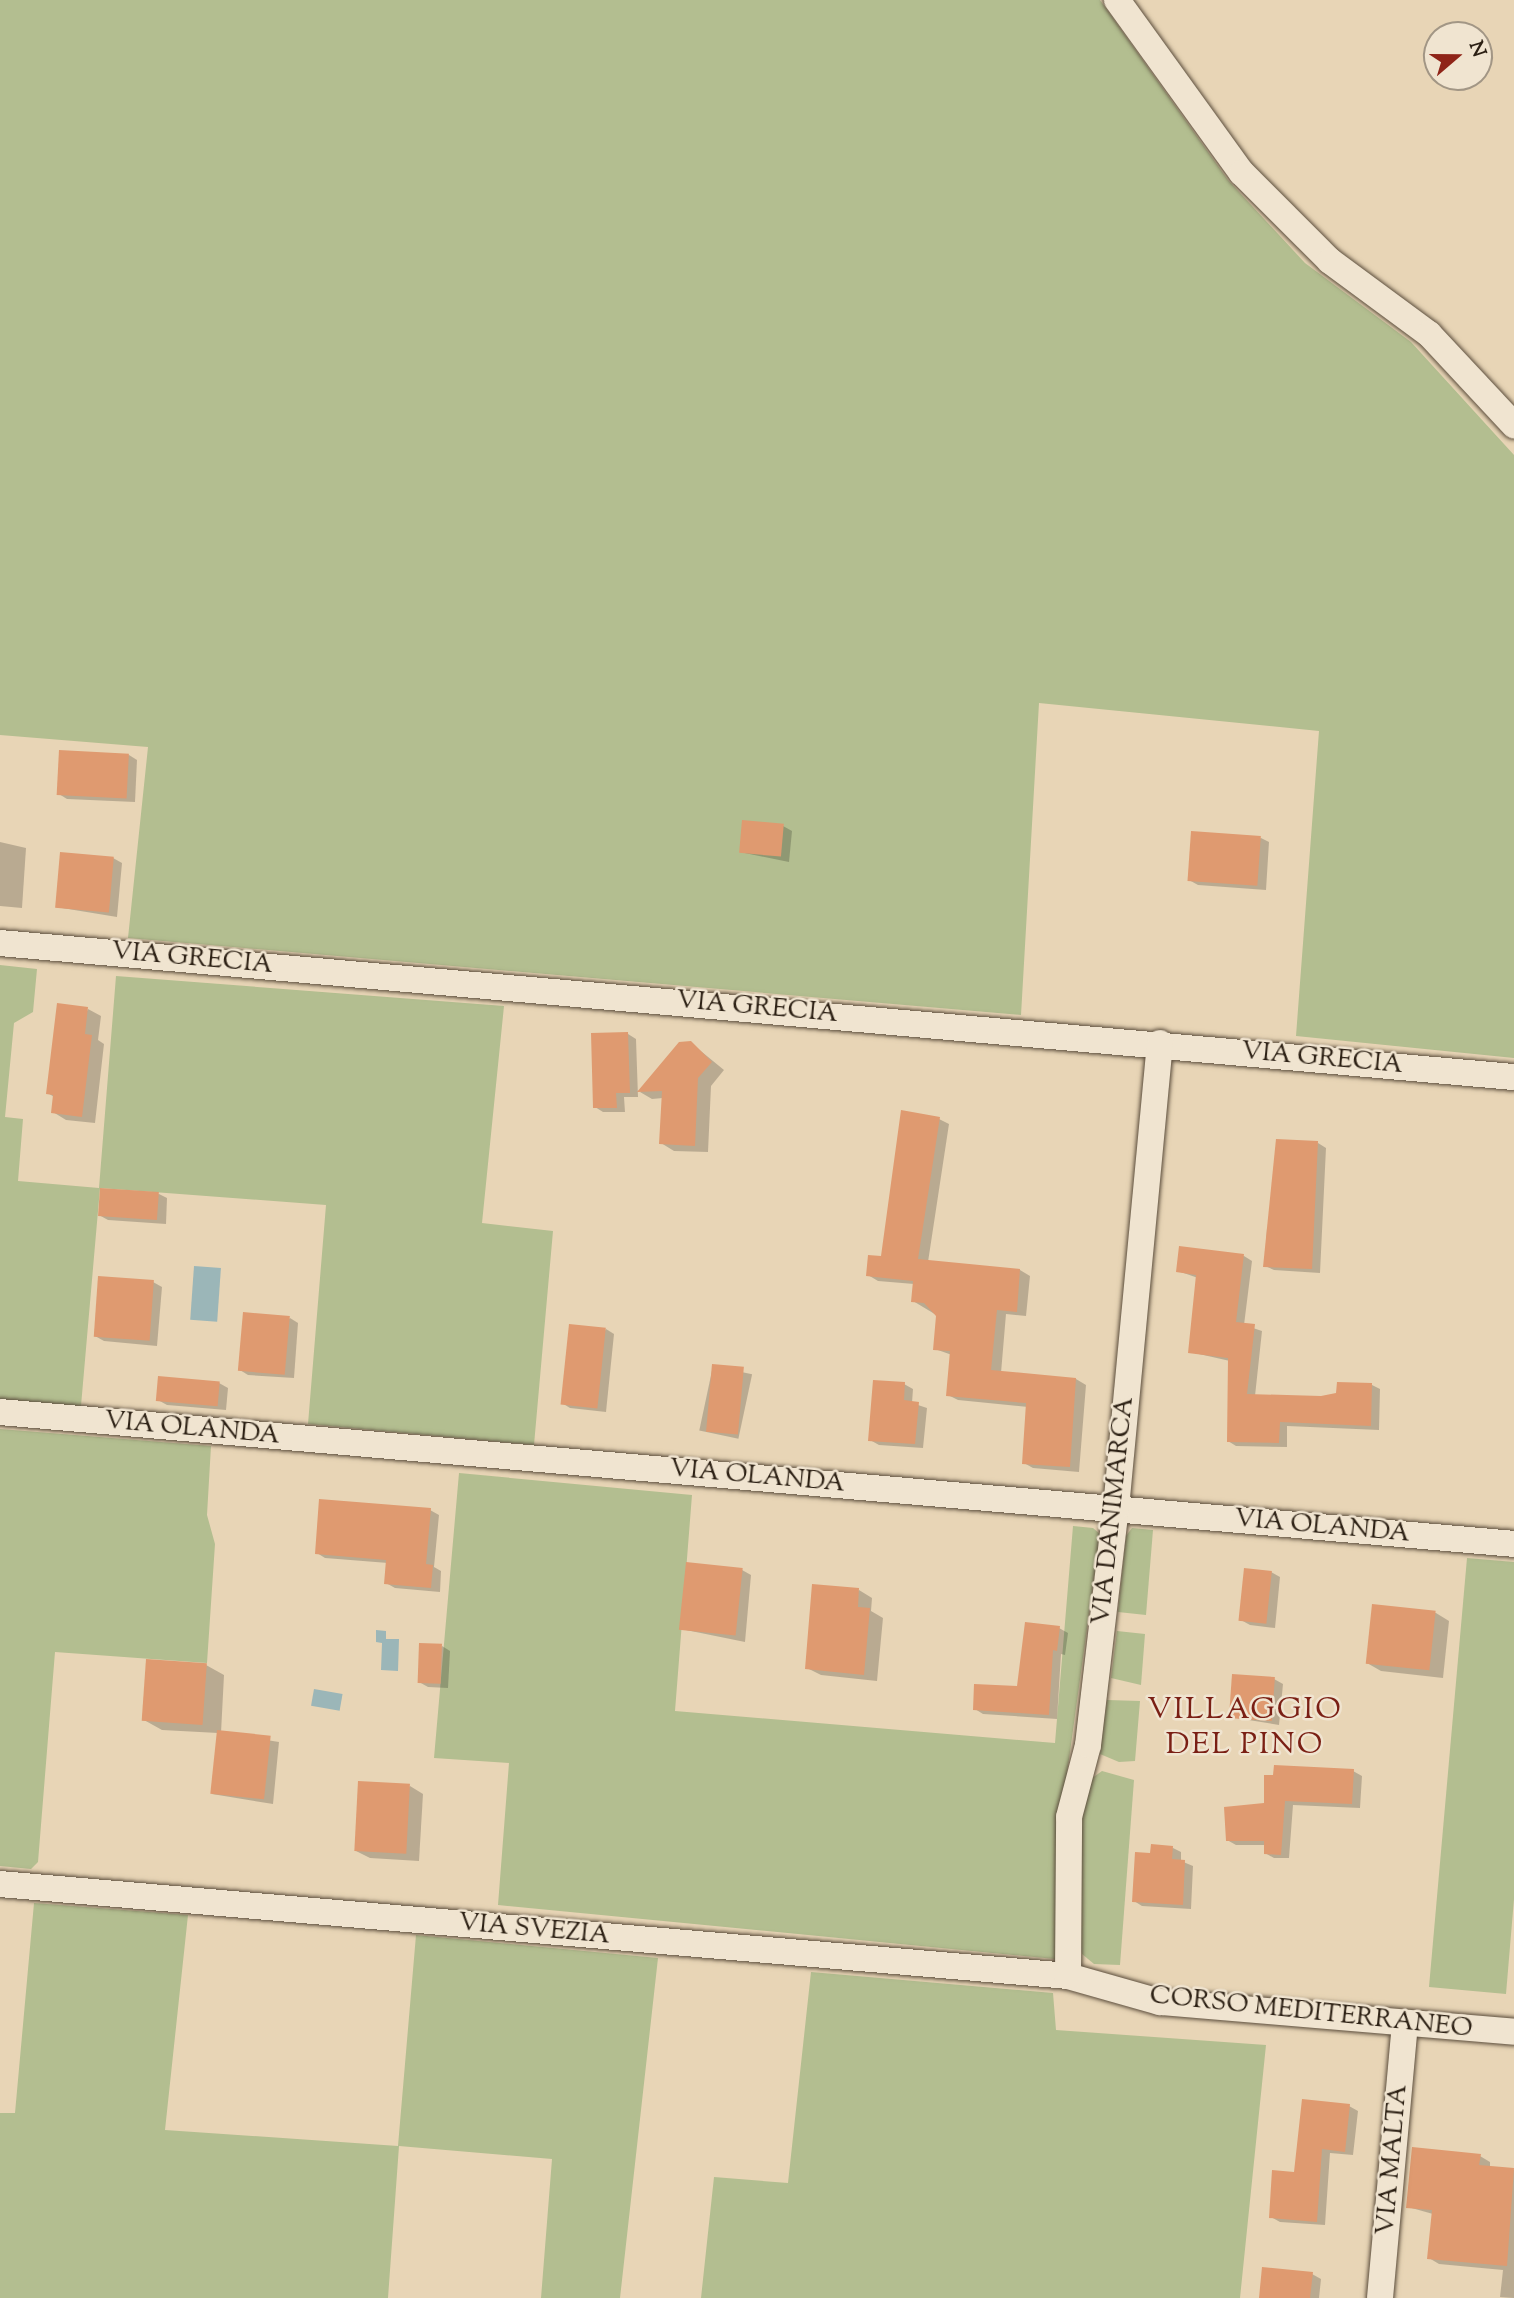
<!DOCTYPE html>
<html>
<head>
<meta charset="utf-8">
<style>
  body { margin:0 }
  #map { position:relative; width:1514px; height:2298px; overflow:hidden; background:#e8d5b6; font-family:"Sorts Mill Goudy",serif }
  div>[style] { position:absolute }
  [style*='--x'] { left:calc(var(--x)*1px); top:calc(var(--y)*1px); width:calc(var(--w)*1px); rotate:calc(var(--a)*1deg) }
  .green>* { inset:0; background:#b3be90 }
  .water>* { inset:0; background:#9bb6b8; transform-origin:0 0 }
  .shadow>* { inset:0; background:#0003; transform-origin:0 0 }
  .building>* { inset:0; background:#df9a70; transform-origin:0 0 }
  .roads { filter:drop-shadow(0 0 2px #5b4d3c) drop-shadow(0 0 2px #5b4d3c) }
  .street>* { height:26px; margin:-13px; padding:0 13px; transform-origin:13px; border-radius:13px; background:#f0e4d0 }
  span { translate:-50% -50%; white-space:nowrap; text-align:center; line-height:1.15; -webkit-text-stroke:5px #f0e4d0; paint-order:stroke }
  .street-label { font-size:26px; color:#2c2014 }
  .quarter-label { font-size:30px; color:#7a1f14; letter-spacing:2px }
  .north { position:absolute; left:1423px; top:21px; width:70px; height:70px; box-sizing:border-box; background:#f0e4d0; border:2px solid #a29685; border-radius:50%; rotate:70deg; font-size:19px; font-weight:700; line-height:28px; text-align:center; color:#2c2014 }
  .north::after { content:''; display:block; margin:auto; width:24px; height:32px; background:#8f2418; clip-path:polygon(50% 0,100% 100%,50% 72%,0 100%) }
</style>
</head>
<body>
<div id="map">
  <div class="green">
    <div style="clip-path:polygon(0 0,1100px 0,1228px 180px,1305px 263px,1411px 342px,1514px 455px,1514px 1058px,1296px 1036px,1319px 731px,1039px 703px,1021px 1015px,128px 938px,148px 747px,0 735px)"></div>
    <div style="clip-path:polygon(0 965px,37px 969px,33px 1012px,14px 1023px,5px 1117px,23px 1119px,18px 1181px,99px 1188px,116px 976px,504px 1006px,482px 1223px,553px 1231px,534px 1445px,308px 1424px,326px 1205px,100px 1188px,81px 1406px,0 1399px)"></div>
    <div style="clip-path:polygon(0 1429px,211px 1446px,207px 1515px,215px 1544px,207px 1663px,55px 1652px,38px 1862px,31px 1869px,0 1866px)"></div>
    <div style="clip-path:polygon(459px 1473px,692px 1495px,675px 1711px,1055px 1743px,1073px 1526px,1093px 1528px,1100px 1534px,1059px 1832px,1055px 1959px,498px 1905px,509px 1763px,434px 1758px)"></div>
    <div style="clip-path:polygon(1132px 1528px,1153px 1530px,1146px 1615px,1118px 1612px,1126px 1536px)"></div>
    <div style="clip-path:polygon(1467px 1558px,1514px 1562px,1514px 1899px,1506px 1994px,1429px 1987px)"></div>
    <div style="clip-path:polygon(1117px 1631px,1145px 1634px,1141px 1685px,1111px 1678px)"></div>
    <div style="clip-path:polygon(1107px 1700px,1140px 1701px,1135px 1761px,1119px 1762px,1100px 1754px)"></div>
    <div style="clip-path:polygon(1102px 1771px,1134px 1780px,1120px 1965px,1094px 1964px,1082px 1954px,1075px 1905px,1073px 1869px,1088px 1781px)"></div>
    <div style="clip-path:polygon(34px 1903px,188px 1915px,165px 2130px,398px 2146px,416px 1935px,658px 1958px,620px 2298px,541px 2298px,552px 2159px,399px 2146px,388px 2298px,0 2298px,0 2113px,15px 2113px)"></div>
    <div style="clip-path:polygon(811px 1972px,1053px 1993px,1056px 2030px,1266px 2045px,1240px 2298px,701px 2298px,714px 2177px,788px 2183px)"></div>
  </div>
  <div class="water">
    <div style="left:194px;top:1266px;width:27px;height:54px;rotate:4deg"></div>
    <div style="clip-path:polygon(376px 1630px,386px 1631px,386px 1639px,399px 1639px,398px 1671px,381px 1670px,382px 1643px,376px 1642px)"></div>
    <div style="left:314px;top:1689px;width:29px;height:17px;rotate:10deg"></div>
  </div>
  <div class="shadow">
    <div style="clip-path:polygon(129px 755px,137px 760px,135px 802px,67px 799px,59px 794px)"></div>
    <div style="clip-path:polygon(783px 826px,792px 831px,789px 862px,740px 852px)"></div>
    <div style="clip-path:polygon(1261px 838px,1269px 842px,1266px 890px,1198px 885px,1189px 880px)"></div>
    <div style="clip-path:polygon(0 842px,26px 848px,22px 908px,0 906px)"></div>
    <div style="clip-path:polygon(113px 858px,122px 863px,117px 917px,56px 907px)"></div>
    <div style="clip-path:polygon(88px 1009px,101px 1016px,98px 1040px,104px 1044px,95px 1123px,66px 1120px,53px 1112px,54px 1097px,48px 1093px)"></div>
    <div style="clip-path:polygon(628px 1034px,636px 1039px,638px 1097px,624px 1097px,625px 1112px,603px 1112px,595px 1107px)"></div>
    <div style="clip-path:polygon(691px 1043px,724px 1070px,711px 1086px,708px 1152px,674px 1151px,661px 1143px,663px 1098px,652px 1099px,640px 1092px)"></div>
    <div style="clip-path:polygon(939px 1119px,949px 1124px,928px 1262px,1020px 1270px,1030px 1276px,1026px 1316px,1006px 1314px,1001px 1373px,1076px 1379px,1086px 1385px,1079px 1472px,1033px 1468px,1024px 1463px,1028px 1407px,958px 1400px,948px 1395px,952px 1355px,935px 1349px,938px 1316px,913px 1301px,914px 1284px,878px 1281px,868px 1275px,882px 1258px)"></div>
    <div style="clip-path:polygon(1318px 1143px,1326px 1148px,1320px 1273px,1274px 1270px,1265px 1266px,1267px 1228px,1272px 1228px)"></div>
    <div style="clip-path:polygon(159px 1194px,167px 1198px,166px 1224px,108px 1220px,99px 1215px)"></div>
    <div style="clip-path:polygon(1244px 1256px,1252px 1261px,1244px 1325px,1262px 1331px,1255px 1396px,1321px 1398px,1372px 1385px,1380px 1389px,1379px 1430px,1287px 1426px,1287px 1447px,1236px 1446px,1228px 1441px,1230px 1361px,1190px 1352px,1198px 1278px,1178px 1271px)"></div>
    <div style="clip-path:polygon(153px 1282px,162px 1287px,157px 1346px,104px 1341px,95px 1336px)"></div>
    <div style="clip-path:polygon(290px 1318px,298px 1323px,294px 1378px,248px 1375px,240px 1370px)"></div>
    <div style="clip-path:polygon(606px 1329px,614px 1334px,606px 1412px,570px 1408px,562px 1403px)"></div>
    <div style="left:713px;top:1366px;width:40px;height:66px;rotate:12deg"></div>
    <div style="clip-path:polygon(219px 1383px,228px 1388px,226px 1410px,167px 1405px,158px 1400px)"></div>
    <div style="clip-path:polygon(904px 1384px,913px 1389px,912px 1403px,927px 1408px,923px 1448px,879px 1445px,870px 1440px)"></div>
    <div style="clip-path:polygon(430px 1510px,439px 1515px,434px 1567px,441px 1571px,440px 1592px,395px 1588px,386px 1583px,388px 1563px,325px 1558px,317px 1553px)"></div>
    <div style="clip-path:polygon(742px 1570px,751px 1575px,745px 1642px,681px 1629px)"></div>
    <div style="clip-path:polygon(1271px 1572px,1280px 1577px,1275px 1628px,1250px 1625px,1241px 1620px)"></div>
    <div style="clip-path:polygon(859px 1590px,872px 1598px,871px 1611px,883px 1618px,877px 1681px,821px 1675px,807px 1668px)"></div>
    <div style="clip-path:polygon(1373px 1606px,1436px 1613px,1449px 1621px,1443px 1678px,1381px 1671px,1367px 1663px)"></div>
    <div style="clip-path:polygon(1059px 1628px,1068px 1633px,1065px 1655px,1061px 1654px,1057px 1719px,983px 1714px,975px 1709px,1018px 1688px)"></div>
    <div style="clip-path:polygon(442px 1646px,450px 1651px,448px 1688px,428px 1687px,419px 1682px)"></div>
    <div style="clip-path:polygon(206px 1665px,224px 1675px,221px 1733px,279px 1742px,273px 1804px,212px 1794px,218px 1733px,162px 1730px,144px 1720px)"></div>
    <div style="clip-path:polygon(1274px 1679px,1283px 1684px,1279px 1725px,1230px 1717px)"></div>
    <div style="clip-path:polygon(1353px 1771px,1362px 1776px,1360px 1808px,1293px 1805px,1289px 1858px,1274px 1858px,1265px 1853px,1265px 1845px,1236px 1845px,1227px 1840px,1266px 1805px,1275px 1777px)"></div>
    <div style="clip-path:polygon(410px 1786px,423px 1794px,419px 1861px,370px 1858px,356px 1851px)"></div>
    <div style="clip-path:polygon(1173px 1848px,1181px 1852px,1181px 1861px,1193px 1866px,1191px 1909px,1142px 1906px,1134px 1901px,1152px 1855px)"></div>
    <div style="clip-path:polygon(1349px 2106px,1358px 2111px,1353px 2155px,1330px 2153px,1325px 2225px,1280px 2222px,1271px 2217px,1296px 2174px)"></div>
    <div style="clip-path:polygon(1480px 2156px,1490px 2162px,1490px 2167px,1514px 2170px,1514px 2298px,1500px 2297px,1503px 2270px,1439px 2264px,1429px 2258px,1433px 2214px,1408px 2207px)"></div>
    <div style="clip-path:polygon(1312px 2274px,1321px 2279px,1319px 2298px,1261px 2298px)"></div>
  </div>
  <div class="building">
    <div style="left:59px;top:750px;width:70px;height:45px;rotate:3deg"></div>
    <div style="left:742px;top:820px;width:42px;height:33px;rotate:5deg"></div>
    <div style="left:1191px;top:831px;width:70px;height:50px;rotate:4deg"></div>
    <div style="left:60px;top:852px;width:54px;height:56px;rotate:5deg"></div>
    <div style="clip-path:polygon(57px 1003px,88px 1007px,85px 1034px,92px 1035px,82px 1117px,51px 1113px,53px 1095px,46px 1094px)"></div>
    <div style="clip-path:polygon(628px 1032px,630px 1093px,616px 1093px,617px 1108px,593px 1108px,591px 1033px)"></div>
    <div style="clip-path:polygon(691px 1041px,712px 1062px,698px 1078px,695px 1146px,659px 1144px,662px 1091px,637px 1092px,679px 1042px)"></div>
    <div style="clip-path:polygon(901px 1110px,940px 1117px,918px 1259px,1020px 1269px,1017px 1312px,997px 1310px,991px 1370px,1076px 1378px,1070px 1467px,1022px 1464px,1026px 1403px,946px 1396px,950px 1351px,933px 1350px,936px 1316px,924px 1303px,911px 1302px,913px 1281px,866px 1276px,868px 1255px,881px 1256px)"></div>
    <div style="clip-path:polygon(1276px 1139px,1318px 1141px,1312px 1269px,1263px 1267px)"></div>
    <div style="left:100px;top:1188px;width:59px;height:28px;rotate:4deg"></div>
    <div style="clip-path:polygon(1179px 1246px,1244px 1254px,1236px 1322px,1255px 1324px,1247px 1394px,1321px 1396px,1336px 1393px,1337px 1382px,1372px 1383px,1371px 1426px,1280px 1422px,1279px 1443px,1227px 1442px,1228px 1358px,1188px 1353px,1196px 1275px,1176px 1272px)"></div>
    <div style="left:98px;top:1276px;width:56px;height:61px;rotate:4deg"></div>
    <div style="left:243px;top:1312px;width:47px;height:59px;rotate:5deg"></div>
    <div style="left:569px;top:1324px;width:37px;height:81px;rotate:6deg"></div>
    <div style="left:712px;top:1364px;width:32px;height:68px;rotate:5deg"></div>
    <div style="left:158px;top:1376px;width:62px;height:25px;rotate:5deg"></div>
    <div style="clip-path:polygon(873px 1380px,905px 1382px,904px 1400px,919px 1402px,915px 1444px,868px 1441px)"></div>
    <div style="clip-path:polygon(319px 1499px,431px 1508px,426px 1564px,433px 1565px,431px 1588px,384px 1584px,386px 1560px,315px 1554px)"></div>
    <div style="left:686px;top:1562px;width:57px;height:68px;rotate:6deg"></div>
    <div style="left:1244px;top:1568px;width:28px;height:53px;rotate:6deg"></div>
    <div style="clip-path:polygon(812px 1584px,859px 1588px,858px 1607px,870px 1608px,864px 1675px,805px 1669px)"></div>
    <div style="left:1372px;top:1604px;width:64px;height:60px;rotate:6deg"></div>
    <div style="clip-path:polygon(1025px 1622px,1060px 1626px,1057px 1651px,1053px 1650px,1049px 1715px,973px 1710px,974px 1684px,1017px 1686px)"></div>
    <div style="left:419px;top:1643px;width:23px;height:40px;rotate:2deg"></div>
    <div style="left:146px;top:1659px;width:61px;height:62px;rotate:4deg"></div>
    <div style="left:1232px;top:1674px;width:43px;height:44px;rotate:4deg"></div>
    <div style="left:217px;top:1730px;width:54px;height:64px;rotate:6deg"></div>
    <div style="clip-path:polygon(1274px 1765px,1354px 1769px,1352px 1804px,1285px 1801px,1281px 1855px,1264px 1854px,1264px 1841px,1226px 1841px,1224px 1807px,1264px 1803px,1264px 1775px,1273px 1775px)"></div>
    <div style="left:358px;top:1781px;width:52px;height:70px;rotate:3deg"></div>
    <div style="clip-path:polygon(1151px 1844px,1173px 1846px,1172px 1859px,1185px 1860px,1183px 1905px,1132px 1902px,1135px 1852px,1150px 1853px)"></div>
    <div style="clip-path:polygon(1302px 2099px,1350px 2104px,1345px 2152px,1322px 2149px,1317px 2222px,1269px 2218px,1272px 2170px,1294px 2172px)"></div>
    <div style="clip-path:polygon(1412px 2147px,1481px 2154px,1479px 2165px,1514px 2168px,1507px 2266px,1427px 2259px,1432px 2210px,1406px 2208px)"></div>
    <div style="clip-path:polygon(1262px 2267px,1313px 2272px,1310px 2298px,1259px 2298px)"></div>
  </div>
  <div class="roads">
    <div class="street">
      <div style="--x:1117;--y:0;--w:213;--a:54.2"></div>
      <div style="--x:1242;--y:173;--w:124;--a:45"></div>
      <div style="--x:1330;--y:261;--w:123;--a:36.4"></div>
      <div style="--x:1429;--y:334;--w:125;--a:47"></div>
      <div style="--x:0;--y:943;--w:1520;--a:5.06"></div>
      <div style="--x:0;--y:1412;--w:1520;--a:4.98"></div>
      <div style="--x:0;--y:1884;--w:1072;--a:4.92"></div>
      <div style="--x:1068;--y:1976;--w:96;--a:15.8"></div>
      <div style="--x:1160;--y:2002;--w:355;--a:4.8"></div>
      <div style="--x:1068;--y:1976;--w:159;--a:-89.6"></div>
      <div style="--x:1069;--y:1817;--w:74;--a:-75.2"></div>
      <div style="--x:1088;--y:1745;--w:239;--a:-83.3"></div>
      <div style="--x:1116;--y:1508;--w:467;--a:-84.6"></div>
      <div style="--x:1380;--y:2298;--w:276;--a:-84.8"></div>
    </div>
  </div>
  <div class="street-label">
    <span style="left:192px;top:959px;rotate:5deg">VIA GRECIA</span>
    <span style="left:757px;top:1008px;rotate:5deg">VIA GRECIA</span>
    <span style="left:1322px;top:1059px;rotate:5deg">VIA GRECIA</span>
    <span style="left:192px;top:1429px;rotate:5deg">VIA OLANDA</span>
    <span style="left:757px;top:1477px;rotate:5deg">VIA OLANDA</span>
    <span style="left:1114px;top:1511px;rotate:-84deg">VIA DANIMARCA</span>
    <span style="left:1322px;top:1527px;rotate:5deg">VIA OLANDA</span>
    <span style="left:534px;top:1930px;rotate:5deg">VIA SVEZIA</span>
    <span style="left:1311px;top:2013px;rotate:6deg">CORSO MEDITERRANEO</span>
    <span style="left:1393px;top:2160px;rotate:-85deg">VIA MALTA</span>
  </div>
  <div class="quarter-label">
    <span style="left:1245px;top:1728px">VILLAGGIO<br>DEL PINO</span>
  </div>
  <div class="north">N</div>
</div>
</body>
</html>
